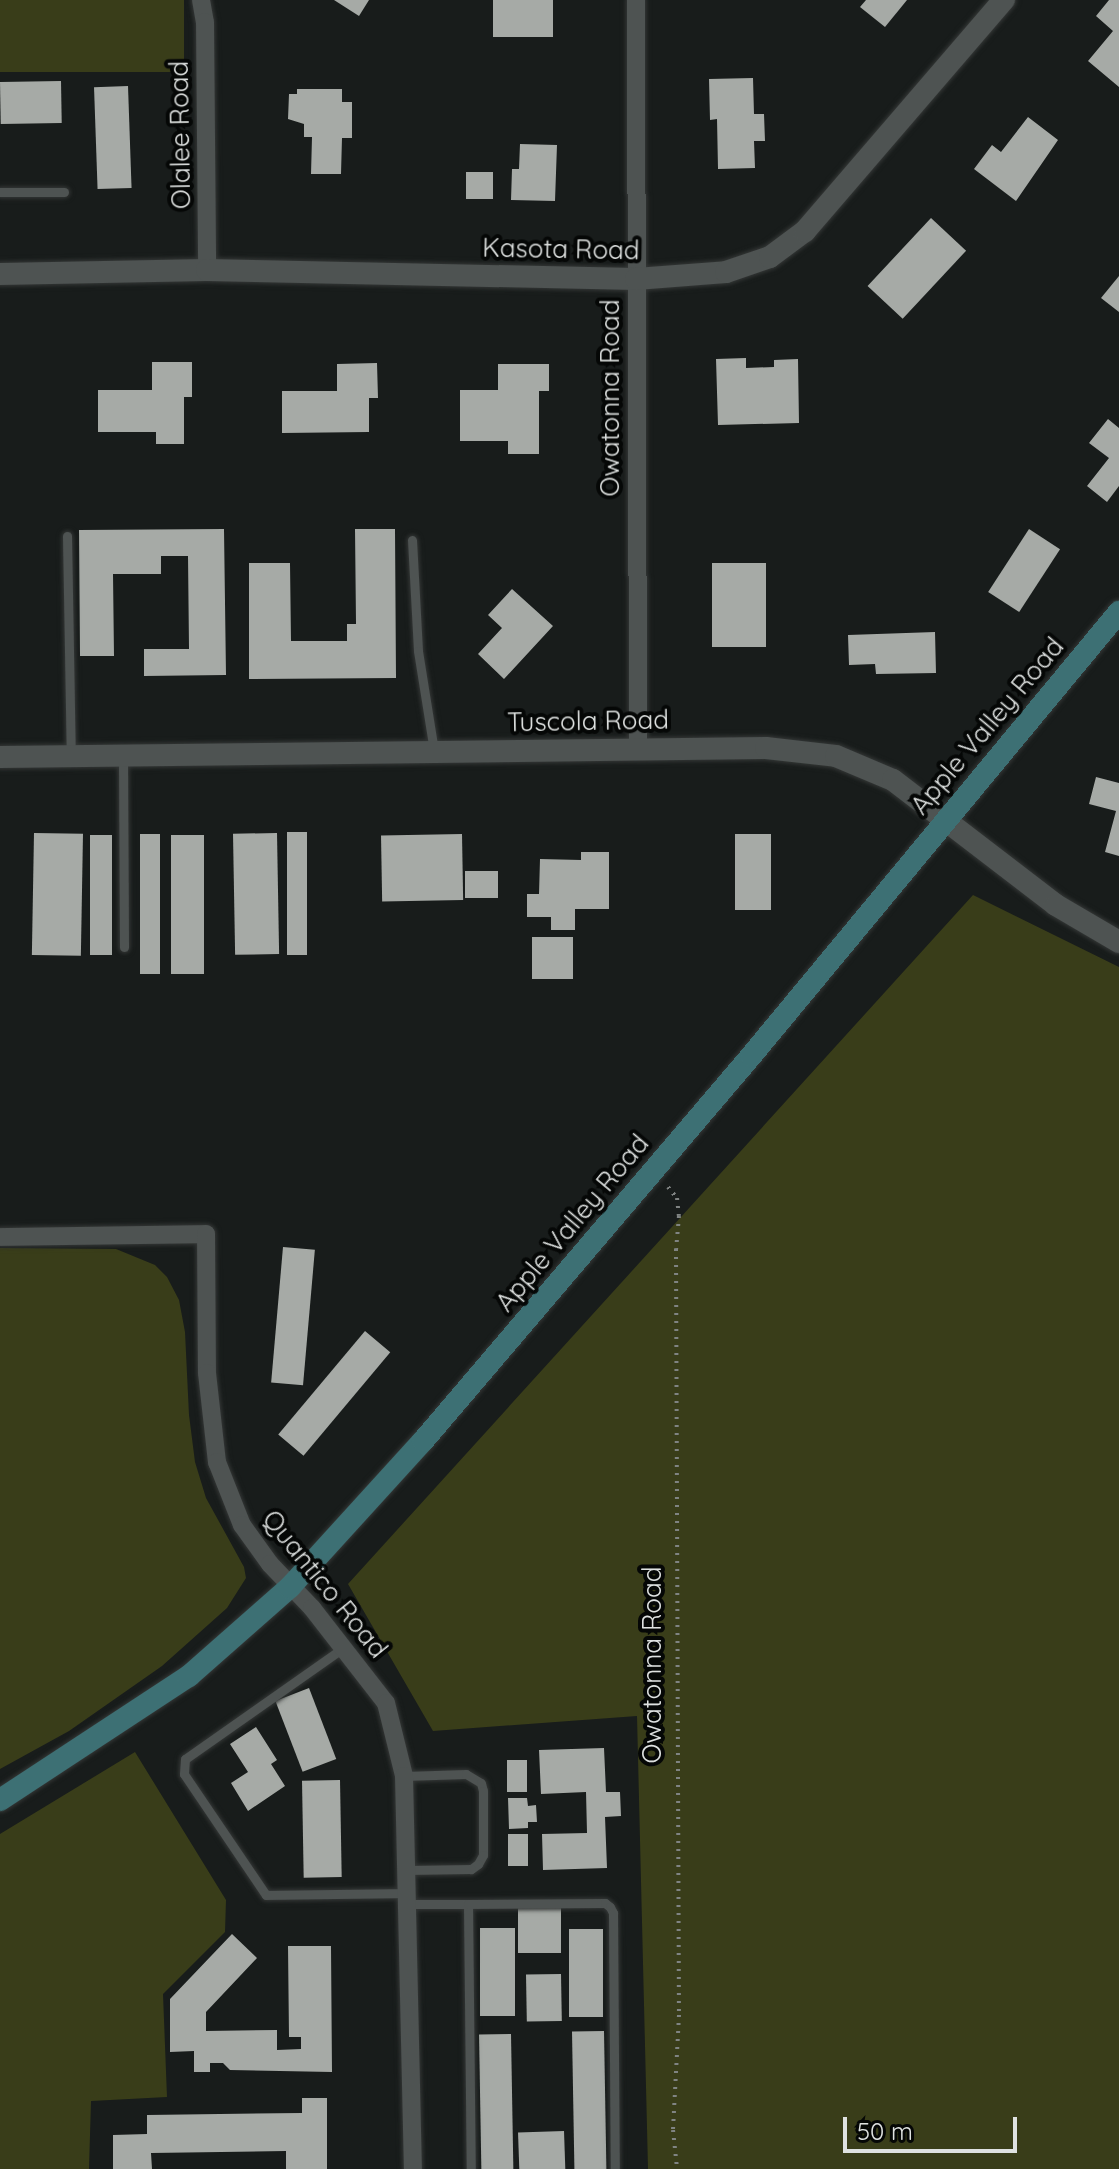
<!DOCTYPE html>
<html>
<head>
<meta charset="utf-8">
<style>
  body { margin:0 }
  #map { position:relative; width:1119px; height:2169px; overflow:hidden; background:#181c1b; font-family:Quicksand,sans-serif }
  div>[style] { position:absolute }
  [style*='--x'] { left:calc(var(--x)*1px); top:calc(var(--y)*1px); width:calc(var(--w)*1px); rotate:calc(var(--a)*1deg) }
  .green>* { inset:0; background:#393d19; transform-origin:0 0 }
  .building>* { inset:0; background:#a6aaa6; transform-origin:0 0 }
  .path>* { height:4px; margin-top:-2px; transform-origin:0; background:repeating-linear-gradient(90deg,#808483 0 2px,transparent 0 8px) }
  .roads { filter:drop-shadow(0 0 2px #343736) drop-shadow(0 0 2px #343736) }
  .service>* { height:9px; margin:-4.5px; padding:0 4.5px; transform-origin:4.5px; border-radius:4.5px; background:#4e5352 }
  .minor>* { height:18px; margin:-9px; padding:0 9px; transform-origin:9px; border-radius:9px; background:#4e5352 }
  .tertiary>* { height:22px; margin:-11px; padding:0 11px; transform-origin:11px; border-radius:11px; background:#4e5352 }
  .secondary>* { height:22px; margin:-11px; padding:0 11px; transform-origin:11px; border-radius:11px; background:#3d7074 }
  span { translate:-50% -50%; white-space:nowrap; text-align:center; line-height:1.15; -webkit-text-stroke:8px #050706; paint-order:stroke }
  .street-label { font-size:26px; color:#dfe2e1 }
  .scale { position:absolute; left:843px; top:2117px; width:174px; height:36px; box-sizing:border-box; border:4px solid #dfe2e1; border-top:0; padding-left:10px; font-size:24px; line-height:28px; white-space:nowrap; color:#dfe2e1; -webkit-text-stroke:6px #050706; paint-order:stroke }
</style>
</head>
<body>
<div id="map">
  <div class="green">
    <div style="left:0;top:0;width:184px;height:72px"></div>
    <div style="clip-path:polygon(973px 895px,1119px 967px,1119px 2169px,648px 2169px,637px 1716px,433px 1731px,348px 1584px)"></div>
    <div style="clip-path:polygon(0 1248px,116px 1249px,155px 1265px,167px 1277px,179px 1300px,185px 1332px,189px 1415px,195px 1462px,206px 1498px,244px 1567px,246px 1578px,227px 1608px,162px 1666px,69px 1731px,0 1769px)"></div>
    <div style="clip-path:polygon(135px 1752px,226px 1900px,225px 1932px,163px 1994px,167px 2097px,91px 2101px,89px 2169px,0 2169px,0 1834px)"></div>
  </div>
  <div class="building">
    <div style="clip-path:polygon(334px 0,369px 0,359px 16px)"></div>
    <div style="left:493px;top:0;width:60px;height:37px"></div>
    <div style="clip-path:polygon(866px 0,907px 0,885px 27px,860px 7px)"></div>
    <div style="clip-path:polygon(1109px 0,1119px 0,1119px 87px,1088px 61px,1113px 31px,1096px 16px)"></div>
    <div style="clip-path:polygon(753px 78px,754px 114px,764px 114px,765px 141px,754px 141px,755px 168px,718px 169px,717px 119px,710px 120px,709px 79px)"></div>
    <div style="left:61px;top:81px;width:42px;height:61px;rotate:89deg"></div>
    <div style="left:128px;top:86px;width:102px;height:34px;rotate:88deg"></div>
    <div style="clip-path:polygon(297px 89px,342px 89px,342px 102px,352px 102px,352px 138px,342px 138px,341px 174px,311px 174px,312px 137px,304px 137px,304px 124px,288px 119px,289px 94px,297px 94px)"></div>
    <div style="clip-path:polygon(1028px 117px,1058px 140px,1016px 201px,974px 169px,992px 145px,1001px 152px)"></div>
    <div style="clip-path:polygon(520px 144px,557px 145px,555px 201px,511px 200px,512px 169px,519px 169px)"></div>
    <div style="left:466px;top:172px;width:27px;height:27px"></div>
    <div style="left:931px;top:218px;width:48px;height:93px;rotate:43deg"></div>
    <div style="clip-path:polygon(1119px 276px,1119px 312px,1101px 298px)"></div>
    <div style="clip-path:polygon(746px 358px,746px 368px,774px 367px,774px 360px,798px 359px,799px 423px,718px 425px,716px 359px)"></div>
    <div style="clip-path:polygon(152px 362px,192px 362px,192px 397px,184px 397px,184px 444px,156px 444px,156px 432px,98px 432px,98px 390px,152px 390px)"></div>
    <div style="clip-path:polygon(377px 363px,378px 398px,369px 398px,369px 432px,282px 433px,282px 391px,337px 391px,337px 364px)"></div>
    <div style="clip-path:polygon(498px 364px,549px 364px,549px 391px,539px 391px,539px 454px,508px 454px,508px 441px,460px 441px,460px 390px,498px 390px)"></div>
    <div style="clip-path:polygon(1108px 419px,1119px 428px,1119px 486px,1107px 502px,1087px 486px,1109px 458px,1089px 443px)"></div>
    <div style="clip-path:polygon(224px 529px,226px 675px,144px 676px,144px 649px,189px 649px,188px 556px,161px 556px,161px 574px,113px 574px,114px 656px,80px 656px,79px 530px)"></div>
    <div style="clip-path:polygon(355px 529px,395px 529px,396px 678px,249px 679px,249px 563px,290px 563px,291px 641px,347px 641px,347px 624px,356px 624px)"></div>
    <div style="left:1029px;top:529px;width:37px;height:75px;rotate:33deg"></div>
    <div style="left:712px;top:563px;width:54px;height:84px"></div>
    <div style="clip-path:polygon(512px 589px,553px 626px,504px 679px,478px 654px,502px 628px,488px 615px)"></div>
    <div style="clip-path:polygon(935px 632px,936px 673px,876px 674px,875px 664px,849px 665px,848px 635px)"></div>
    <div style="clip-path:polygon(1096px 777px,1119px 783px,1119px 856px,1105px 852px,1116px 811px,1089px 804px)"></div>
    <div style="left:287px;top:832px;width:20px;height:123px"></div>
    <div style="left:34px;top:833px;width:49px;height:122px;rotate:1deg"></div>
    <div style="left:277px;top:833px;width:121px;height:44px;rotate:89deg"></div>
    <div style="left:140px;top:834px;width:20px;height:140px"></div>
    <div style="left:462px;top:834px;width:66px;height:81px;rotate:89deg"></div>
    <div style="left:735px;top:834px;width:36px;height:76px"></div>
    <div style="left:90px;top:835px;width:22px;height:120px"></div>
    <div style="left:171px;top:835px;width:33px;height:139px"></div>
    <div style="clip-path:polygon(581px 852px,609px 852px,609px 909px,575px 909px,575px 930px,551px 930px,551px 917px,527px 917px,527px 894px,539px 894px,540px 859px,581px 860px)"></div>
    <div style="left:465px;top:871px;width:33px;height:27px"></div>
    <div style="left:532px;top:937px;width:41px;height:42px"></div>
    <div style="left:283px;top:1247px;width:32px;height:136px;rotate:5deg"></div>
    <div style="left:365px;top:1331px;width:33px;height:135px;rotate:40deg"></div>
    <div style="left:309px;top:1688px;width:76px;height:36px;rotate:69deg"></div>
    <div style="clip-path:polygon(256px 1727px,277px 1760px,271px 1764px,285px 1786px,248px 1811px,231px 1783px,248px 1772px,230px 1744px)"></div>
    <div style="clip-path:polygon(604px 1748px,606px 1792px,620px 1792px,621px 1816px,605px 1817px,607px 1868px,543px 1870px,542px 1834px,587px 1833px,586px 1792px,541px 1794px,539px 1750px)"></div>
    <div style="left:507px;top:1760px;width:20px;height:32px"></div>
    <div style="left:340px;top:1780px;width:97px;height:38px;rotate:89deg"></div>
    <div style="clip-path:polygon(508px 1798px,527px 1798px,528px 1806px,536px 1805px,537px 1822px,528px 1822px,528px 1828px,509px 1829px)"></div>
    <div style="left:508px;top:1834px;width:20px;height:32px"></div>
    <div style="left:518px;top:1907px;width:43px;height:46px"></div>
    <div style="left:480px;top:1928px;width:35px;height:88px"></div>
    <div style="left:569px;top:1929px;width:34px;height:88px"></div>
    <div style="clip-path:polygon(232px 1934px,257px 1958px,206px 2012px,206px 2031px,277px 2030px,277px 2050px,301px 2049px,301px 2037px,289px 2037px,288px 1946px,331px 1946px,332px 2072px,230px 2070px,223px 2063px,210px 2063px,210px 2072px,194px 2072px,194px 2051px,170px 2052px,170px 1999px)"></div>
    <div style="left:561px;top:1974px;width:47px;height:35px;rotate:89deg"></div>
    <div style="left:604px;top:2031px;width:138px;height:32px;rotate:89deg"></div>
    <div style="left:511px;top:2034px;width:135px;height:32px;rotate:89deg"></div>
    <div style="clip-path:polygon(302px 2098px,327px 2098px,327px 2169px,286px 2169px,286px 2151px,151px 2153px,152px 2169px,113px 2169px,113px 2135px,147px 2134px,147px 2115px,302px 2113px)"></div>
    <div style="left:564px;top:2131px;width:38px;height:46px;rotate:88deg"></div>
  </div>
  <div class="path">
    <div style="--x:668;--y:1187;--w:14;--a:51"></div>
    <div style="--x:677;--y:1198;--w:18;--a:84"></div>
    <div style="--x:679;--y:1216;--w:33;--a:95"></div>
    <div style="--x:676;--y:1249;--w:766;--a:89.78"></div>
    <div style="--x:679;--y:2015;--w:115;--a:93"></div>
    <div style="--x:673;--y:2130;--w:39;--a:84"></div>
  </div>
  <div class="roads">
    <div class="service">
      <div style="--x:0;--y:192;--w:64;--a:0"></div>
      <div style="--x:67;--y:536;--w:219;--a:89"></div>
      <div style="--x:412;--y:540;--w:111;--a:86.9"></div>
      <div style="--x:418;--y:651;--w:101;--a:80.9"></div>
      <div style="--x:123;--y:756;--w:191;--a:89.7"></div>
      <div style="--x:343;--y:1648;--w:193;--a:144.9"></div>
      <div style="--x:185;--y:1759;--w:15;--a:94"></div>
      <div style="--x:184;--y:1774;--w:146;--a:55.9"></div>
      <div style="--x:266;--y:1895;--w:141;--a:-0.8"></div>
      <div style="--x:404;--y:1776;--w:62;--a:-1.8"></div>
      <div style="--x:466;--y:1774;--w:17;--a:31"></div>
      <div style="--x:481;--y:1783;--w:8;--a:76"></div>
      <div style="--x:483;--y:1791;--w:64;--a:90"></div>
      <div style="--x:483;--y:1855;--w:10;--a:119"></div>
      <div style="--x:478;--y:1864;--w:9;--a:144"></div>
      <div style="--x:471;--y:1869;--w:64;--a:179.1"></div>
      <div style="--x:407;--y:1904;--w:61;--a:0"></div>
      <div style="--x:468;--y:1904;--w:265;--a:89.4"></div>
      <div style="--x:468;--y:1904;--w:137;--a:-0.4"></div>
      <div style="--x:605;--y:1903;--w:6;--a:39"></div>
      <div style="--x:610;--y:1907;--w:7;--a:63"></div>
      <div style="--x:613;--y:1913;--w:256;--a:89.6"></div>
    </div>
    <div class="minor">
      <div style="--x:201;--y:0;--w:22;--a:80"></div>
      <div style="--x:205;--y:22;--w:248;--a:89.5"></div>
      <div style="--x:636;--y:0;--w:748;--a:89.85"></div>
      <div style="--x:0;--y:1237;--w:206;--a:-0.8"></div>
      <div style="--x:206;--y:1234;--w:139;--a:89.6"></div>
      <div style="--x:207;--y:1373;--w:90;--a:83.6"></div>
      <div style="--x:217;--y:1462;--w:68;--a:68.4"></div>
      <div style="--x:242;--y:1525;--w:48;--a:54.3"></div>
      <div style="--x:270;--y:1564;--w:61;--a:46.3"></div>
      <div style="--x:312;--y:1608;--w:120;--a:52.1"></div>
      <div style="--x:386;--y:1703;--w:75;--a:76.1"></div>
      <div style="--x:404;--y:1776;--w:393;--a:88.7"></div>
    </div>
    <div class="tertiary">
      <div style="--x:0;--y:274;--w:207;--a:-1.1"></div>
      <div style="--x:207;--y:270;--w:429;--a:1.2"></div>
      <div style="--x:636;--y:279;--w:90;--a:-4.4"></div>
      <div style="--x:726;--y:272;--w:46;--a:-18.8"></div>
      <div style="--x:770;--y:257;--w:44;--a:-36.6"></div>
      <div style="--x:805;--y:231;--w:305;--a:-49.3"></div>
      <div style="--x:0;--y:757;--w:766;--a:-0.67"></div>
      <div style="--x:766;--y:748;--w:70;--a:6.5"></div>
      <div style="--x:836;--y:756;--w:62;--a:22.8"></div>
      <div style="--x:893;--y:780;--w:205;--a:37.5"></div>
      <div style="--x:1056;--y:905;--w:73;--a:30.4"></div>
    </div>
    <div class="secondary">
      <div style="--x:0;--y:1800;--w:226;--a:-33.3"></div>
      <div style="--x:189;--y:1676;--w:135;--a:-41.4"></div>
      <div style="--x:290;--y:1587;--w:197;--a:-47.7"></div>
      <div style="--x:423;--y:1441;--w:506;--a:-49.57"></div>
      <div style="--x:751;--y:1056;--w:577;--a:-50.35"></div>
    </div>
  </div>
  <div class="street-label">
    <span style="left:180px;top:135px;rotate:-91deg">Olalee Road</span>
    <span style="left:561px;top:249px;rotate:1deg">Kasota Road</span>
    <span style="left:610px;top:398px;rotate:-90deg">Owatonna Road</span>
    <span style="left:588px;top:721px;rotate:-1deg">Tuscola Road</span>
    <span style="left:987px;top:726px;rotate:-50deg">Apple Valley Road</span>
    <span style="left:572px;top:1223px;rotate:-50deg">Apple Valley Road</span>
    <span style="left:325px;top:1584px;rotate:51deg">Quantico Road</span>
    <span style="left:652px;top:1665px;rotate:-90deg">Owatonna Road</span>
  </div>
  <div class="scale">50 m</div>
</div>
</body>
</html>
